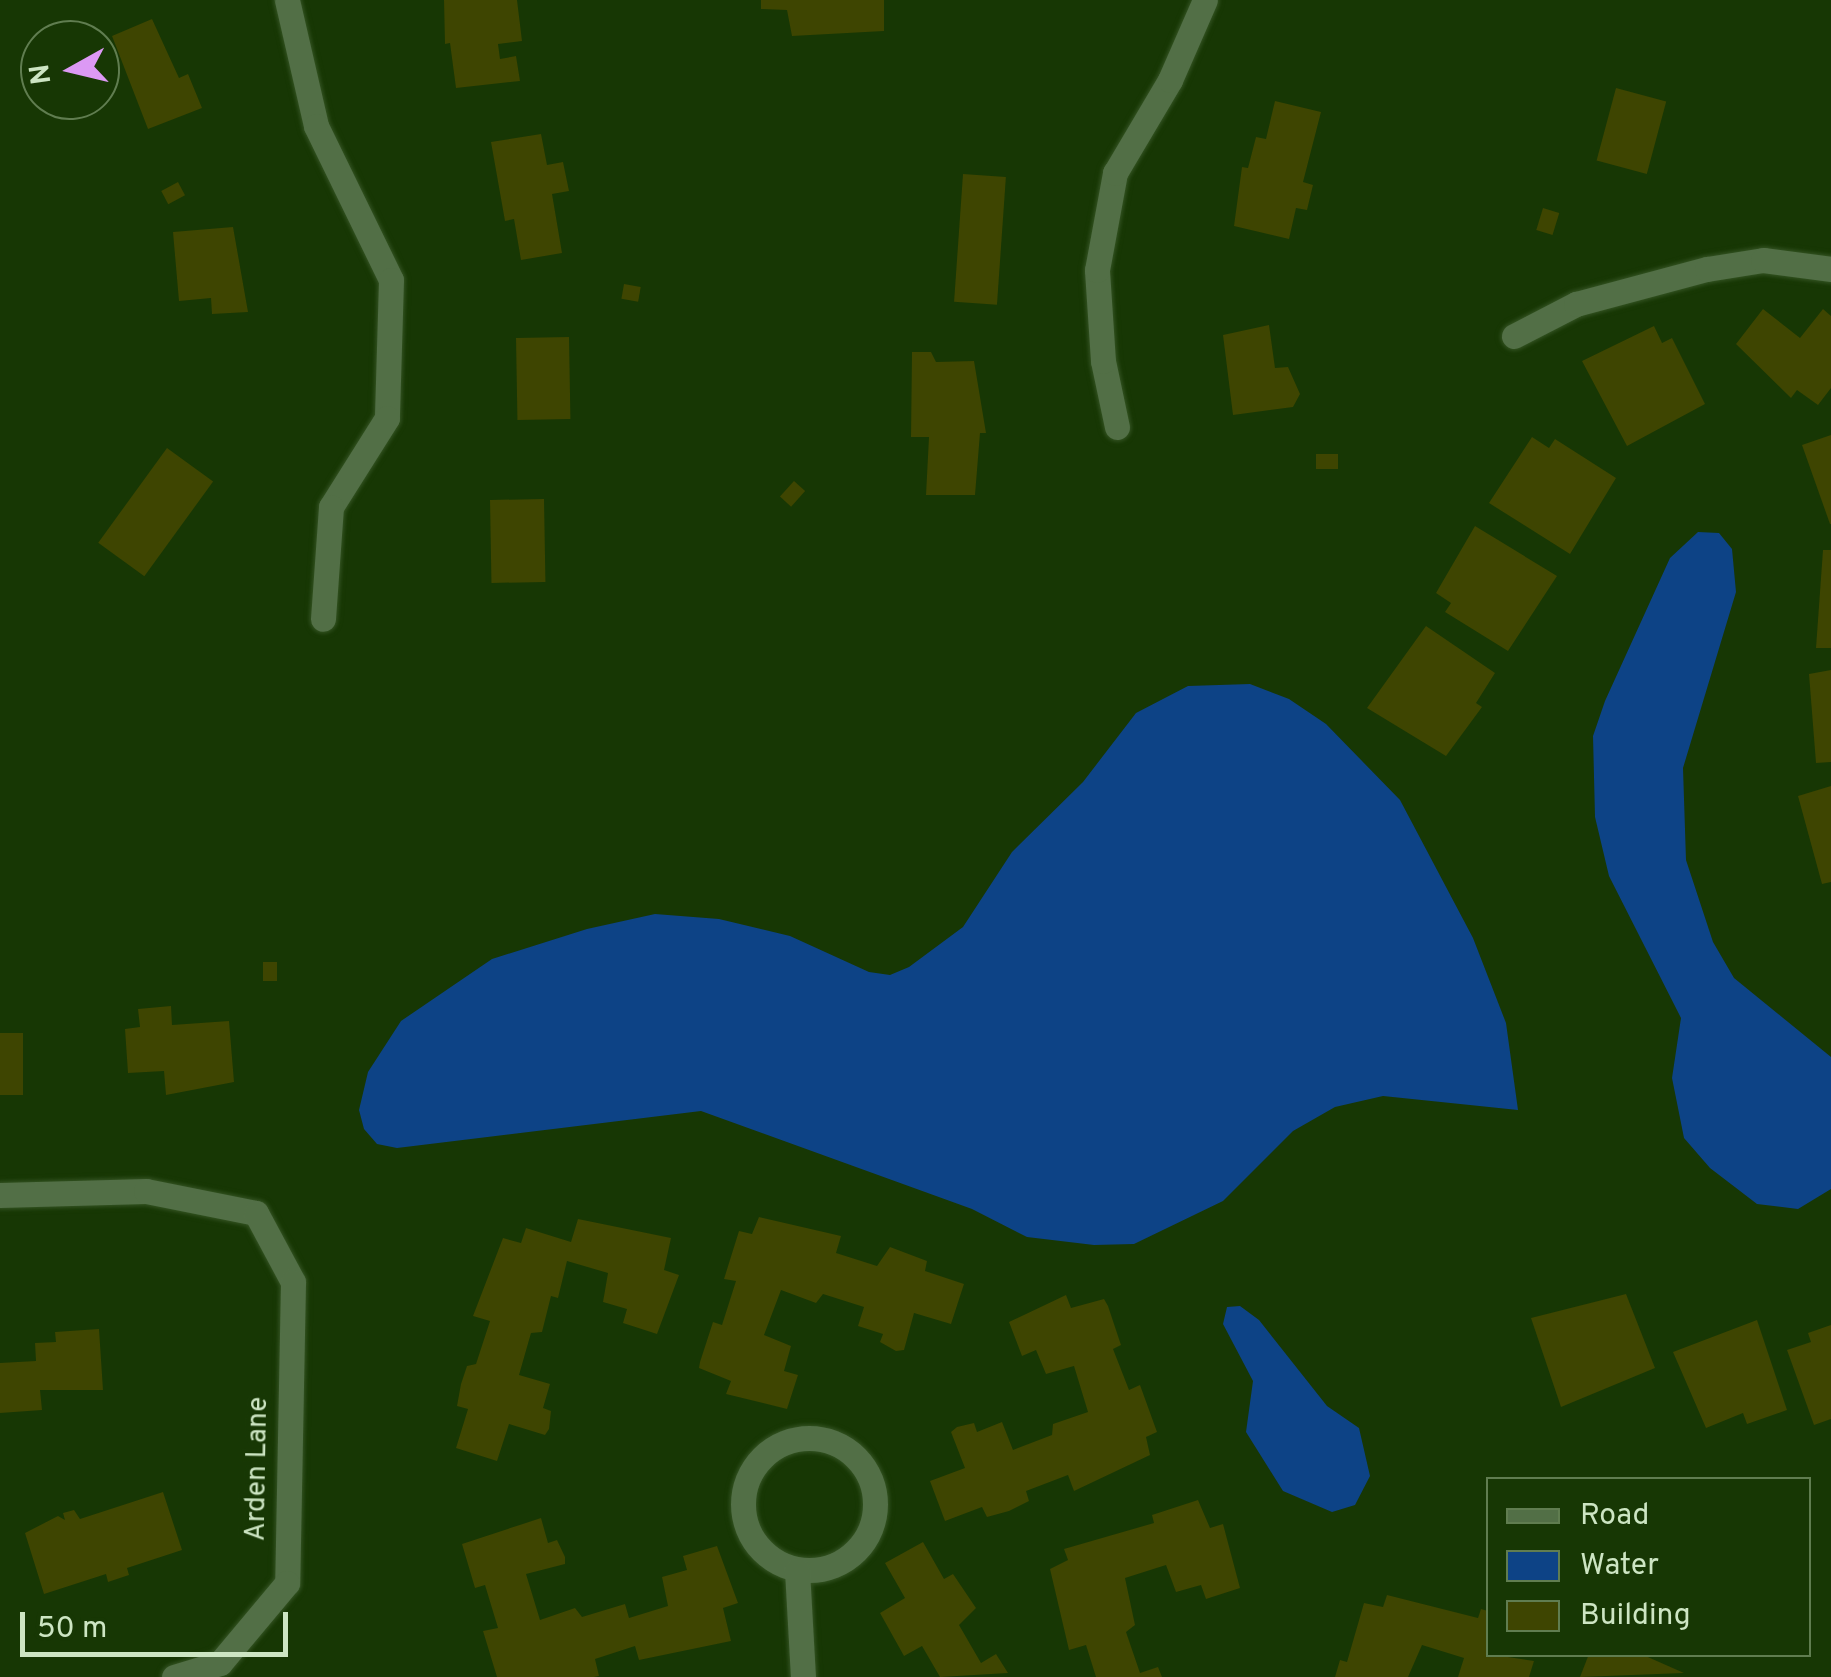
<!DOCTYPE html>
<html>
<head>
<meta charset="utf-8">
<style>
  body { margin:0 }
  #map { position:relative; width:1831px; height:1677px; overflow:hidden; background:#173704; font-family:Overpass,sans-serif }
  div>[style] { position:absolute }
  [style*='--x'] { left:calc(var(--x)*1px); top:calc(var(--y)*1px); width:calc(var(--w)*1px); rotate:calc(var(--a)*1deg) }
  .water>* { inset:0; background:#0d4386 }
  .building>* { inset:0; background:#3e4501; transform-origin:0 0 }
  .roads { filter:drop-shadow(0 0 2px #345323) drop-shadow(0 0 2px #345323) }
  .minor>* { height:25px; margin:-12.5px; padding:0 12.5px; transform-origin:12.5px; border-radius:12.5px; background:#526f46 }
  .minor>.ring { margin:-12.5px; padding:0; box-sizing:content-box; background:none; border:25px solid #526f46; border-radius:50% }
  span { translate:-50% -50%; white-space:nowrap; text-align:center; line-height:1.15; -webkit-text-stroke:10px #173704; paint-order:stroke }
  .street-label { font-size:28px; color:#cde5c3 }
  .legend { position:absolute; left:1486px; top:1477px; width:325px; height:180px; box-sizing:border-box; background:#173704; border:2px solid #607d50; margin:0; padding:12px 18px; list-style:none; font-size:30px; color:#cde5c3 }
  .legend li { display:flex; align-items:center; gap:20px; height:50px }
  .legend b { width:50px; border:2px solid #607d50 }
  .north { position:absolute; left:20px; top:20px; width:100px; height:100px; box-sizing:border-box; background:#173704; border:2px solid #607d50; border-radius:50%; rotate:262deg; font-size:28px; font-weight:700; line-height:40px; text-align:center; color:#cde5c3 }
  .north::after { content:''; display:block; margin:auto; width:35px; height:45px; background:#dc99f4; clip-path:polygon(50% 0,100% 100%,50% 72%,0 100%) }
  .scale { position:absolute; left:20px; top:1612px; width:268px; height:45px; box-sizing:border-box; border:5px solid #cde5c3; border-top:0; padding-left:12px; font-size:30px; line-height:35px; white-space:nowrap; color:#cde5c3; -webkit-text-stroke:8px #173704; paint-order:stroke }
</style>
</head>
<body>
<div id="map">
  <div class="water">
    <div style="clip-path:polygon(1698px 532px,1719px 533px,1732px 549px,1736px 592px,1683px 768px,1686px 860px,1713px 942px,1734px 978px,1831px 1057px,1831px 1189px,1798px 1209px,1757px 1204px,1710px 1168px,1684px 1138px,1672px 1078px,1681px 1018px,1609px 876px,1595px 817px,1593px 736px,1605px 701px,1670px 558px)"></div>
    <div style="clip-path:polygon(1250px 684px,1289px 699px,1326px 724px,1400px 800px,1473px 938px,1506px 1023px,1518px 1110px,1383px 1096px,1335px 1107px,1293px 1131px,1223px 1201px,1134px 1244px,1094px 1245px,1027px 1237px,972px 1209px,701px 1111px,397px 1148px,377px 1144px,364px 1129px,359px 1110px,368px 1072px,401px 1021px,492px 959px,587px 929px,655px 914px,719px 919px,790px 936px,869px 972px,890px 975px,909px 967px,963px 927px,1012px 852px,1083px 782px,1136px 713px,1188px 686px)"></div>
    <div style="clip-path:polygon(1240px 1306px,1259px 1320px,1327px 1406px,1359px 1428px,1370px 1476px,1355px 1505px,1332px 1512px,1283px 1491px,1246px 1432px,1253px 1381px,1223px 1324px,1227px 1307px)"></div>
  </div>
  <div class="building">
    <div style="clip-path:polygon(444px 0,517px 0,522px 41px,498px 44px,500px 59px,516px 56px,520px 81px,456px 88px,450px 43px,445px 44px)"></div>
    <div style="clip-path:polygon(761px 0,884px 0,884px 31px,792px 36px,787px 10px,761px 9px)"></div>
    <div style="clip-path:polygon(152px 19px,179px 78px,188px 74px,202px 108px,148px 129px,112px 36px)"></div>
    <div style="left:1616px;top:88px;width:52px;height:75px;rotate:15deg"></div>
    <div style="clip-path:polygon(1275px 101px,1321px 112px,1303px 182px,1313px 185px,1307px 210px,1296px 208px,1289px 239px,1234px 226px,1242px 167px,1248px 168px,1256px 137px,1266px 139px)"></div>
    <div style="clip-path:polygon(541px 134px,547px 165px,563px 162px,569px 191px,552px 194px,562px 253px,521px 260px,514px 219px,505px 221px,491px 142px)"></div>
    <div style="left:963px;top:174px;width:43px;height:128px;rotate:4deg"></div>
    <div style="left:178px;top:182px;width:15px;height:19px;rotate:62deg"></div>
    <div style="left:1543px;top:208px;width:17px;height:23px;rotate:17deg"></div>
    <div style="clip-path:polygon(233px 227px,248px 312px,212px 314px,211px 298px,179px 301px,173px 232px)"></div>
    <div style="left:624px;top:284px;width:17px;height:15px;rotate:10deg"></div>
    <div style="clip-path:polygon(1763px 309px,1800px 338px,1823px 309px,1831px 316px,1831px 388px,1818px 405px,1797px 390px,1791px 398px,1736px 344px)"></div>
    <div style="clip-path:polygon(1269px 325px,1275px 368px,1288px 367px,1300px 394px,1293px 407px,1233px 415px,1223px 335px)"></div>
    <div style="clip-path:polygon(1654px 326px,1662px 343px,1672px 338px,1705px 404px,1627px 446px,1582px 361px)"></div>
    <div style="left:569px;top:337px;width:82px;height:53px;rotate:89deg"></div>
    <div style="clip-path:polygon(912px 352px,931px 352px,936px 362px,974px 361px,986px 433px,980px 433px,975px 495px,926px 495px,929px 437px,911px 437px)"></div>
    <div style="clip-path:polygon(1831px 435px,1831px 524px,1830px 524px,1802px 445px)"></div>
    <div style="clip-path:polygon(1532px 437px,1549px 448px,1555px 439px,1616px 478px,1570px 554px,1489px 503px)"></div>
    <div style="left:167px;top:448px;width:57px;height:117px;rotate:36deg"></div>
    <div style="left:1338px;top:454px;width:15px;height:22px;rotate:90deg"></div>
    <div style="left:794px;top:481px;width:15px;height:21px;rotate:42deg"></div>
    <div style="left:544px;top:499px;width:83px;height:54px;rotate:89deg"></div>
    <div style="clip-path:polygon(1475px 526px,1557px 576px,1508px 651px,1445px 612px,1451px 603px,1436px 593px)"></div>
    <div style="clip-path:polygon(1823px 550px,1831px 550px,1831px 648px,1816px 648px)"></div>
    <div style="clip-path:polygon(1426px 626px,1495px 673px,1476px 703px,1482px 707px,1446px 756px,1367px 708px)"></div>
    <div style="clip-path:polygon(1831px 670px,1831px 762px,1816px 763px,1809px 674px)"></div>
    <div style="clip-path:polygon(1831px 786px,1831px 882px,1822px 884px,1798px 796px)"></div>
    <div style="left:277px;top:962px;width:19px;height:14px;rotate:90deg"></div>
    <div style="clip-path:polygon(171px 1006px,172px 1025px,229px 1021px,234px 1082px,166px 1095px,164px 1071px,128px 1073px,125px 1029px,140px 1027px,138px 1009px)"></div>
    <div style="left:0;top:1033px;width:23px;height:62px"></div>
    <div style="clip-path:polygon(759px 1217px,841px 1236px,836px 1253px,877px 1266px,890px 1247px,927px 1261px,925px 1271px,964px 1284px,951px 1324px,914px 1313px,904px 1350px,896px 1351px,880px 1342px,883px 1334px,858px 1326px,864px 1307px,823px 1294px,816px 1303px,781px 1290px,764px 1335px,791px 1346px,784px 1371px,798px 1375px,787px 1409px,726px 1394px,731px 1381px,699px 1368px,700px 1362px,713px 1322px,722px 1325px,736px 1281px,724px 1279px,739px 1231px,752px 1234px)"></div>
    <div style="clip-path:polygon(578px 1219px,671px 1238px,664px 1270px,679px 1275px,657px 1334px,623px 1323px,627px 1309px,603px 1302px,608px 1273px,567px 1261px,558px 1298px,551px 1296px,542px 1332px,531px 1333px,519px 1375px,550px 1384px,543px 1408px,551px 1411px,549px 1429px,545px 1435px,509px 1424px,497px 1461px,456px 1448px,468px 1409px,457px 1406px,461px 1384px,467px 1366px,476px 1364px,490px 1321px,473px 1316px,503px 1238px,521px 1243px,526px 1228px,571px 1242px)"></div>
    <div style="clip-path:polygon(1626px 1294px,1655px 1368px,1561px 1407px,1531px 1318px)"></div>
    <div style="clip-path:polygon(1066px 1295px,1071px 1308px,1104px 1299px,1108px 1306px,1121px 1345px,1113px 1349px,1129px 1390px,1140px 1385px,1157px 1432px,1146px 1437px,1150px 1455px,1074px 1491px,1068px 1475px,1026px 1491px,1029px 1501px,1009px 1511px,987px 1517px,982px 1507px,945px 1521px,930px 1481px,965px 1468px,951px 1432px,957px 1427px,974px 1423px,977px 1432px,1002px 1422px,1013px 1450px,1052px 1435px,1053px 1424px,1088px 1412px,1074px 1366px,1046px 1374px,1036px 1350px,1022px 1356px,1009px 1322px)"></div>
    <div style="clip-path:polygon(1757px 1320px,1787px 1410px,1747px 1424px,1743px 1413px,1706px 1428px,1673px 1352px)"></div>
    <div style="clip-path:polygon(1831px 1325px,1831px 1419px,1814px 1425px,1787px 1350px,1811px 1342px,1808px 1333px)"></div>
    <div style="clip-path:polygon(99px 1329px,103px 1390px,40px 1390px,42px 1410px,0 1413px,0 1363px,36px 1361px,35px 1343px,56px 1342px,55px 1332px)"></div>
    <div style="clip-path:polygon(163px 1492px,182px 1550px,127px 1568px,129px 1575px,108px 1582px,106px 1574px,44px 1594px,25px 1533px,58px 1516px,65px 1520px,63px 1513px,74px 1510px,80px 1519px)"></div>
    <div style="clip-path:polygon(1198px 1500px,1210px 1528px,1223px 1524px,1240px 1588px,1206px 1599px,1201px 1585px,1176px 1592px,1166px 1565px,1125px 1578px,1135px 1625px,1126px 1632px,1140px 1673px,1158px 1667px,1162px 1677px,1096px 1677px,1086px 1645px,1069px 1650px,1050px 1569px,1068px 1560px,1064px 1549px,1154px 1523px,1152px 1515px)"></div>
    <div style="clip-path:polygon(541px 1518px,548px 1543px,557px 1540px,565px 1557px,565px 1564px,526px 1574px,540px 1620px,575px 1608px,582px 1617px,625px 1604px,629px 1618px,668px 1606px,662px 1577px,687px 1570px,683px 1556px,717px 1546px,738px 1603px,723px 1608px,731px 1641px,639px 1660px,635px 1646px,595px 1659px,599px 1676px,594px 1677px,497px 1677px,483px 1631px,498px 1628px,485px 1585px,475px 1588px,462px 1544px)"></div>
    <div style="clip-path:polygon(923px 1542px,944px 1579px,953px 1574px,976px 1608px,959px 1625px,981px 1663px,996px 1654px,1008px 1673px,940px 1677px,922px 1646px,904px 1656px,880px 1613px,905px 1598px,885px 1563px)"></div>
    <div style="clip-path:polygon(1387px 1595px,1478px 1618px,1481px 1609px,1488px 1611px,1488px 1654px,1534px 1661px,1529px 1677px,1458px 1677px,1464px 1658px,1422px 1645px,1408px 1677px,1335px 1677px,1340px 1660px,1347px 1662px,1364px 1603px,1383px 1607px)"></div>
    <div style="clip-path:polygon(1589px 1654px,1641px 1654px,1684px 1673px,1580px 1677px)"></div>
  </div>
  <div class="roads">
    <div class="minor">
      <div style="--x:287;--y:0;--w:129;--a:77"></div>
      <div style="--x:316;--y:126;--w:171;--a:64"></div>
      <div style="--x:391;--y:280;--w:138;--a:91.7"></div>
      <div style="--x:387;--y:418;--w:105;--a:122.2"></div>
      <div style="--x:331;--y:507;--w:112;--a:94.1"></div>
      <div style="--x:1514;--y:336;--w:70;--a:-27.3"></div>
      <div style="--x:1576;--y:304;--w:136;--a:-15"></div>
      <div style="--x:1707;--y:269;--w:57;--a:-9.1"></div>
      <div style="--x:1763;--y:260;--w:69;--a:7.5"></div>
      <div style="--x:1117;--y:427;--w:67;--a:-102"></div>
      <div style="--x:1103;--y:361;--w:91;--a:-93.8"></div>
      <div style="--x:1097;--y:270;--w:99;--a:-79.5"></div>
      <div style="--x:1115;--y:173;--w:108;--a:-59.4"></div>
      <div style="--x:1170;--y:80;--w:87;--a:-66.4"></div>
      <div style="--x:0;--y:1195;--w:146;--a:-1.6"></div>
      <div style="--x:146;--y:1191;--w:112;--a:11.3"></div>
      <div style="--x:256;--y:1213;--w:78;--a:61.8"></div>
      <div style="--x:293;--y:1282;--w:301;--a:91.1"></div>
      <div style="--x:287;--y:1583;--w:104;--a:129.9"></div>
      <div style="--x:220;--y:1663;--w:48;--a:163.1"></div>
      <div class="ring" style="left:743px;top:1438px;width:107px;height:107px"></div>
      <div style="--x:797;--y:1570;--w:107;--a:86.8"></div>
    </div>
  </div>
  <div class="street-label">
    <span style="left:258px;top:1469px;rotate:-89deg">Arden Lane</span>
  </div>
  <ul class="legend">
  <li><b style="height:12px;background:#526f46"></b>Road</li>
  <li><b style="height:28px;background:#0d4386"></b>Water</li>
  <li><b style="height:28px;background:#3e4501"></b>Building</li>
  </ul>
  <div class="north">N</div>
  <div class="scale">50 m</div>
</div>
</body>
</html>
